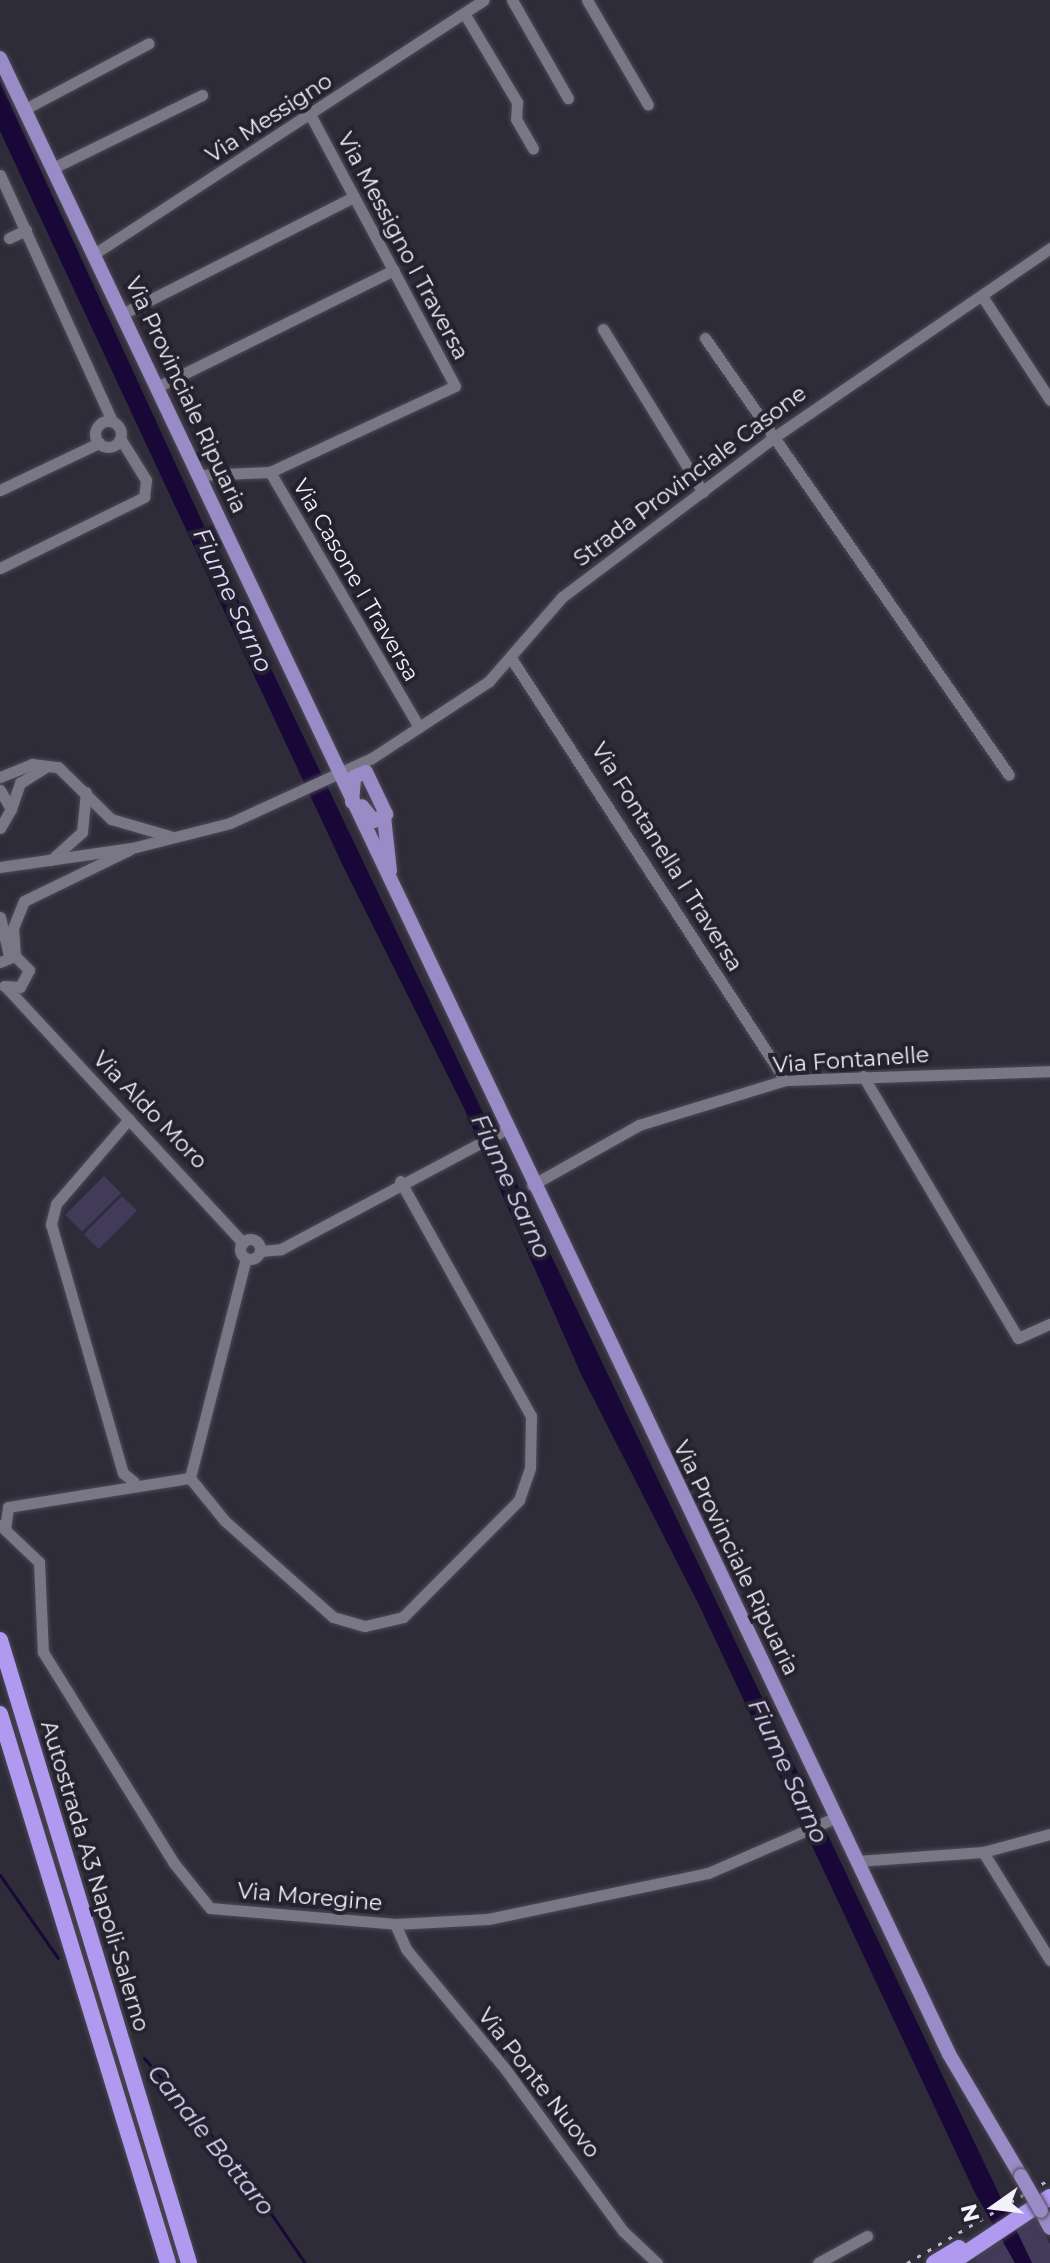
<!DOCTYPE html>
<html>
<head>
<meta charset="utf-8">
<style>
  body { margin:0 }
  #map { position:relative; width:1050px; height:2263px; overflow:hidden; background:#2e2c39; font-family:Montserrat,sans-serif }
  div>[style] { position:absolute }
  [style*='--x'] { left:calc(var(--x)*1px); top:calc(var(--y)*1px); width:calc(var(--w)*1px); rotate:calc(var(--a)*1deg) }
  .green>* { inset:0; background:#413a58; transform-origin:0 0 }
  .water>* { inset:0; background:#190837 }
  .stream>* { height:3px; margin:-1.5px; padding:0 1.5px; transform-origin:1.5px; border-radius:1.5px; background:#190837 }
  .roads { filter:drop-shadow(0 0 2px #4c4954) drop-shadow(0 0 2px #4c4954) }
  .minor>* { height:11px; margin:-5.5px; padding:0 5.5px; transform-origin:5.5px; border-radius:5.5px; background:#797686 }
  .minor>.ring { margin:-5.5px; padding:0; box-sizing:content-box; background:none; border:11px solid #797686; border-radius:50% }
  .major>* { height:14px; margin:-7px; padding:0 7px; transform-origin:7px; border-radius:7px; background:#998cc6 }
  .highway>* { height:16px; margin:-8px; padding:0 8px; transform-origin:8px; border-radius:8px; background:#af9af0 }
  .rail>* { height:3px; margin-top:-1.5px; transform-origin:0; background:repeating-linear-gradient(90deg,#bcbac4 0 4px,transparent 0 12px) }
  .bridges { filter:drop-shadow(0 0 2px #4c4954) drop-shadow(0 0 2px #4c4954) }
  .major-bridge>* { height:14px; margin:-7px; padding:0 7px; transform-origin:7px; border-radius:7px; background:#998cc6 }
  span { translate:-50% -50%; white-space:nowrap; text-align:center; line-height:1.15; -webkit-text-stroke:8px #25222f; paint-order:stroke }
  .street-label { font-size:22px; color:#f3f1fa }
  .water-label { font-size:24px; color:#e0d9fb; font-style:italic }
  .north { position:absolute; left:954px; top:2167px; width:80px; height:80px; -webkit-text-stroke:6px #25222f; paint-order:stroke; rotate:256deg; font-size:22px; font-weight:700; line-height:32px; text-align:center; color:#f3f1fa }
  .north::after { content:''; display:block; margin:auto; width:28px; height:36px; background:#f3f1fa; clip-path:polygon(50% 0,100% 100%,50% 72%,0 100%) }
</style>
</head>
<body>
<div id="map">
  <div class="green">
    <div style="left:104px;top:1176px;width:24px;height:55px;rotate:45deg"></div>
    <div style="left:122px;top:1196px;width:21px;height:54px;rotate:45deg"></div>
    <div style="clip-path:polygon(1035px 2215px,1050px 2244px,1050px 2263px,1032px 2263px,1015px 2228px)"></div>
    <div style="clip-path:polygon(1002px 2239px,1015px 2263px,974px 2263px,978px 2255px)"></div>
  </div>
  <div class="water">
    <div style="clip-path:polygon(0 82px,234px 591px,1032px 2263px,1015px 2263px,975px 2193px,699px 1605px,581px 1374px,463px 1106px,344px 868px,0 131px)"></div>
  </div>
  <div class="stream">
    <div style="--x:0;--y:1875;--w:101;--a:55.1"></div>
    <div style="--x:144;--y:2058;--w:148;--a:49.1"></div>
    <div style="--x:241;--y:2170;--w:113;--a:55.5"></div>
  </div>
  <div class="roads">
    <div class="minor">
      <div style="--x:512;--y:0;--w:113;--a:60.3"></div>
      <div style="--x:587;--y:0;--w:121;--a:59.8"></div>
      <div style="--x:464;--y:13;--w:104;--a:59.2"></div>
      <div style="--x:517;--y:102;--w:17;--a:93"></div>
      <div style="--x:516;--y:119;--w:34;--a:60"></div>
      <div style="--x:25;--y:109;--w:140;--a:-28"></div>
      <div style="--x:53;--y:168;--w:166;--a:-26.1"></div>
      <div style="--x:0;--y:175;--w:270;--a:65.5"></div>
      <div style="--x:9;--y:238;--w:19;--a:-25"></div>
      <div style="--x:94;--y:254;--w:465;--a:-33.1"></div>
      <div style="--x:982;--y:296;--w:124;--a:56.8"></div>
      <div style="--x:122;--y:314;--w:260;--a:-26.8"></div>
      <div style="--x:603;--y:329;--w:191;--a:58.5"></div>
      <div style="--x:705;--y:338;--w:532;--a:55.18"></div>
      <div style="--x:157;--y:387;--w:264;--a:-26.3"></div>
      <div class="ring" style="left:95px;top:421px;width:15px;height:15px"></div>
      <div style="--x:270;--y:472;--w:204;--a:-24.9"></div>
      <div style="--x:455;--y:386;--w:307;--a:-118.1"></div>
      <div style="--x:199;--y:475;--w:71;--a:-2.4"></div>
      <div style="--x:270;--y:472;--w:295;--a:59.7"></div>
      <div style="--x:0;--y:490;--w:110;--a:-25.4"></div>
      <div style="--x:0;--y:568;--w:161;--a:-26.2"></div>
      <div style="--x:144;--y:497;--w:17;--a:-83"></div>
      <div style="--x:146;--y:480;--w:49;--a:-121.8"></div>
      <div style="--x:511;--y:658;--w:503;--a:57"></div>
      <div style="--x:0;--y:777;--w:35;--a:-22"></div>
      <div style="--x:32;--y:764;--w:26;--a:7"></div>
      <div style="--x:58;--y:767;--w:74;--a:44.5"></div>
      <div style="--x:111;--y:819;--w:61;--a:16.1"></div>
      <div style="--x:0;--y:790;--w:22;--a:60"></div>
      <div style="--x:11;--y:809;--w:22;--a:120"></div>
      <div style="--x:11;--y:809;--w:28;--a:-71"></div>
      <div style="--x:20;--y:783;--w:31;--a:-32"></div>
      <div style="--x:51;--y:860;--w:42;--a:-42.1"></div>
      <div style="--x:82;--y:832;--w:40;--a:-84.3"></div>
      <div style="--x:0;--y:867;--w:133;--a:-8.2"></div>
      <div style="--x:132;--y:848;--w:101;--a:-14.3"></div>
      <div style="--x:230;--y:823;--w:156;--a:-24.6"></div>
      <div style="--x:372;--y:758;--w:140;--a:-33.3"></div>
      <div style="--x:489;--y:681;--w:111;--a:-49"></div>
      <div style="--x:562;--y:597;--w:261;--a:-37"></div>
      <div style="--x:770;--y:440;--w:340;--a:-34.4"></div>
      <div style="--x:0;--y:917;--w:36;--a:77"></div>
      <div style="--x:15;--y:956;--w:28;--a:-94"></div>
      <div style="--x:13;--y:928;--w:29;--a:-68"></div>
      <div style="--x:24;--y:901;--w:117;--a:-25.9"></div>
      <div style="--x:0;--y:962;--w:16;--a:-22"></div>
      <div style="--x:15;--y:956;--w:20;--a:45"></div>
      <div style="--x:29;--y:970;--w:19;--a:118"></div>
      <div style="--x:20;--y:987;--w:16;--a:-176"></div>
      <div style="--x:6;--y:987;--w:349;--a:47.2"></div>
      <div style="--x:863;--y:1076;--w:304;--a:59.4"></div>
      <div style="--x:1018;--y:1338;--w:35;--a:-24"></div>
      <div style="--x:129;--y:1119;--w:112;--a:130.7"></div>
      <div style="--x:56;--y:1204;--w:21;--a:104"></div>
      <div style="--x:51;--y:1224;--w:259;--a:73.9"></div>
      <div style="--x:123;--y:1473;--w:14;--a:39"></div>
      <div style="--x:532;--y:1185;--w:123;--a:-29.3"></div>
      <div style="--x:639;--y:1125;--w:153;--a:-17.1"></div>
      <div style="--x:785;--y:1080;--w:265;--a:-1.9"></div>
      <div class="ring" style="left:240px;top:1239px;width:9px;height:9px"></div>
      <div style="--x:260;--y:1251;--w:21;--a:-5"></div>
      <div style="--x:281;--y:1249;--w:256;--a:-28"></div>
      <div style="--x:246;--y:1258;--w:227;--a:104.3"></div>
      <div style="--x:190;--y:1478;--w:55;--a:50.9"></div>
      <div style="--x:225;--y:1521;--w:144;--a:41.6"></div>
      <div style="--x:333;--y:1617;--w:33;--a:16"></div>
      <div style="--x:365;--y:1626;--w:39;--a:-13"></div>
      <div style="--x:403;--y:1617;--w:165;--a:-45.2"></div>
      <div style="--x:519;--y:1500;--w:34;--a:-71"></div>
      <div style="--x:530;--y:1468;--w:52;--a:-88.9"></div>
      <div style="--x:531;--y:1416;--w:269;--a:-119.1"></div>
      <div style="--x:0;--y:1525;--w:54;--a:43.5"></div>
      <div style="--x:39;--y:1562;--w:90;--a:87.5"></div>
      <div style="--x:43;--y:1652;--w:247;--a:58.2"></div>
      <div style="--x:173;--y:1862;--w:59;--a:51.2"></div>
      <div style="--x:210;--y:1908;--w:186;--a:4.9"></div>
      <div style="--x:395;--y:1924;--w:93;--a:-3.1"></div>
      <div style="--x:488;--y:1919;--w:225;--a:-11.8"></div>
      <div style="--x:708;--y:1873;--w:141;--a:-23.5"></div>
      <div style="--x:5;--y:1529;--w:22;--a:-82"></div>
      <div style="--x:8;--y:1507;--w:184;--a:-9.1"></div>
      <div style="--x:983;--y:1852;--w:127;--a:58.2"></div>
      <div style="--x:857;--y:1861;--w:126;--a:-4.1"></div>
      <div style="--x:983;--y:1852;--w:69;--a:-15"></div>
      <div style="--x:395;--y:1924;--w:27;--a:66"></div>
      <div style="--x:406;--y:1949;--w:157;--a:50.4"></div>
      <div style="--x:506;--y:2070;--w:199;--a:54"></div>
      <div style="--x:623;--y:2231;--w:47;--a:43.3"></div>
      <div style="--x:818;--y:2263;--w:56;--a:-28.9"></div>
    </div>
    <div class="major">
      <div style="--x:0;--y:58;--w:2210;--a:64.57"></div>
      <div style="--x:949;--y:2054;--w:142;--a:59.5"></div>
      <div style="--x:352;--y:802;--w:25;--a:-85"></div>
      <div style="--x:354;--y:777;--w:13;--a:-23"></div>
      <div style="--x:366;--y:772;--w:47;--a:64.5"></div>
      <div style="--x:386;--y:814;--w:14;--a:150"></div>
      <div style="--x:374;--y:821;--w:19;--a:-129"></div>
      <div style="--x:384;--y:817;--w:54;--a:83.7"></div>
      <div style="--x:1041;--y:2211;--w:19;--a:62"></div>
    </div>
    <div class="highway">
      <div style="--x:0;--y:1640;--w:651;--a:73.12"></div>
      <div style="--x:0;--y:1714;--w:574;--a:72.99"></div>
      <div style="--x:934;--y:2263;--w:29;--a:-31"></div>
      <div style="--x:951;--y:2263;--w:119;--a:-33.7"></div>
    </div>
  </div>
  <div class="rail">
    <div style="--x:907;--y:2263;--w:166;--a:-30.4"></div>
  </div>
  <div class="bridges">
    <div class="major-bridge">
      <div style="--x:1021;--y:2176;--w:40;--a:60.3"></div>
    </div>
  </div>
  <div class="street-label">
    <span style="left:269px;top:118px;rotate:-33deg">Via Messigno</span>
    <span style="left:403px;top:246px;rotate:62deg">Via Messigno I Traversa</span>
    <span style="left:186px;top:395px;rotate:65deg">Via Provinciale Ripuaria</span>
    <span style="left:690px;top:476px;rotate:-37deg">Strada Provinciale Casone</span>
    <span style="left:356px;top:580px;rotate:60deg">Via Casone I Traversa</span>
    <span style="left:667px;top:857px;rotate:58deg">Via Fontanella I Traversa</span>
    <span style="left:851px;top:1060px;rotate:-4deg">Via Fontanelle</span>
    <span style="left:150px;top:1110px;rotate:46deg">Via Aldo Moro</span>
    <span style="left:736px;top:1558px;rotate:64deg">Via Provinciale Ripuaria</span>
    <span style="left:95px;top:1876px;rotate:73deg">Autostrada A3 Napoli-Salerno</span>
    <span style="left:310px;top:1897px;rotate:5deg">Via Moregine</span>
    <span style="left:539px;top:2083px;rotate:52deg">Via Ponte Nuovo</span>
  </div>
  <div class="water-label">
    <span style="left:233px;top:600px;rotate:65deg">Fiume Sarno</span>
    <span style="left:511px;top:1186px;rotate:65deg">Fiume Sarno</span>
    <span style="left:788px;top:1771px;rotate:65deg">Fiume Sarno</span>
    <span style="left:211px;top:2140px;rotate:51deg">Canale Bottaro</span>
  </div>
  <div class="north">N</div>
</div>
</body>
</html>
